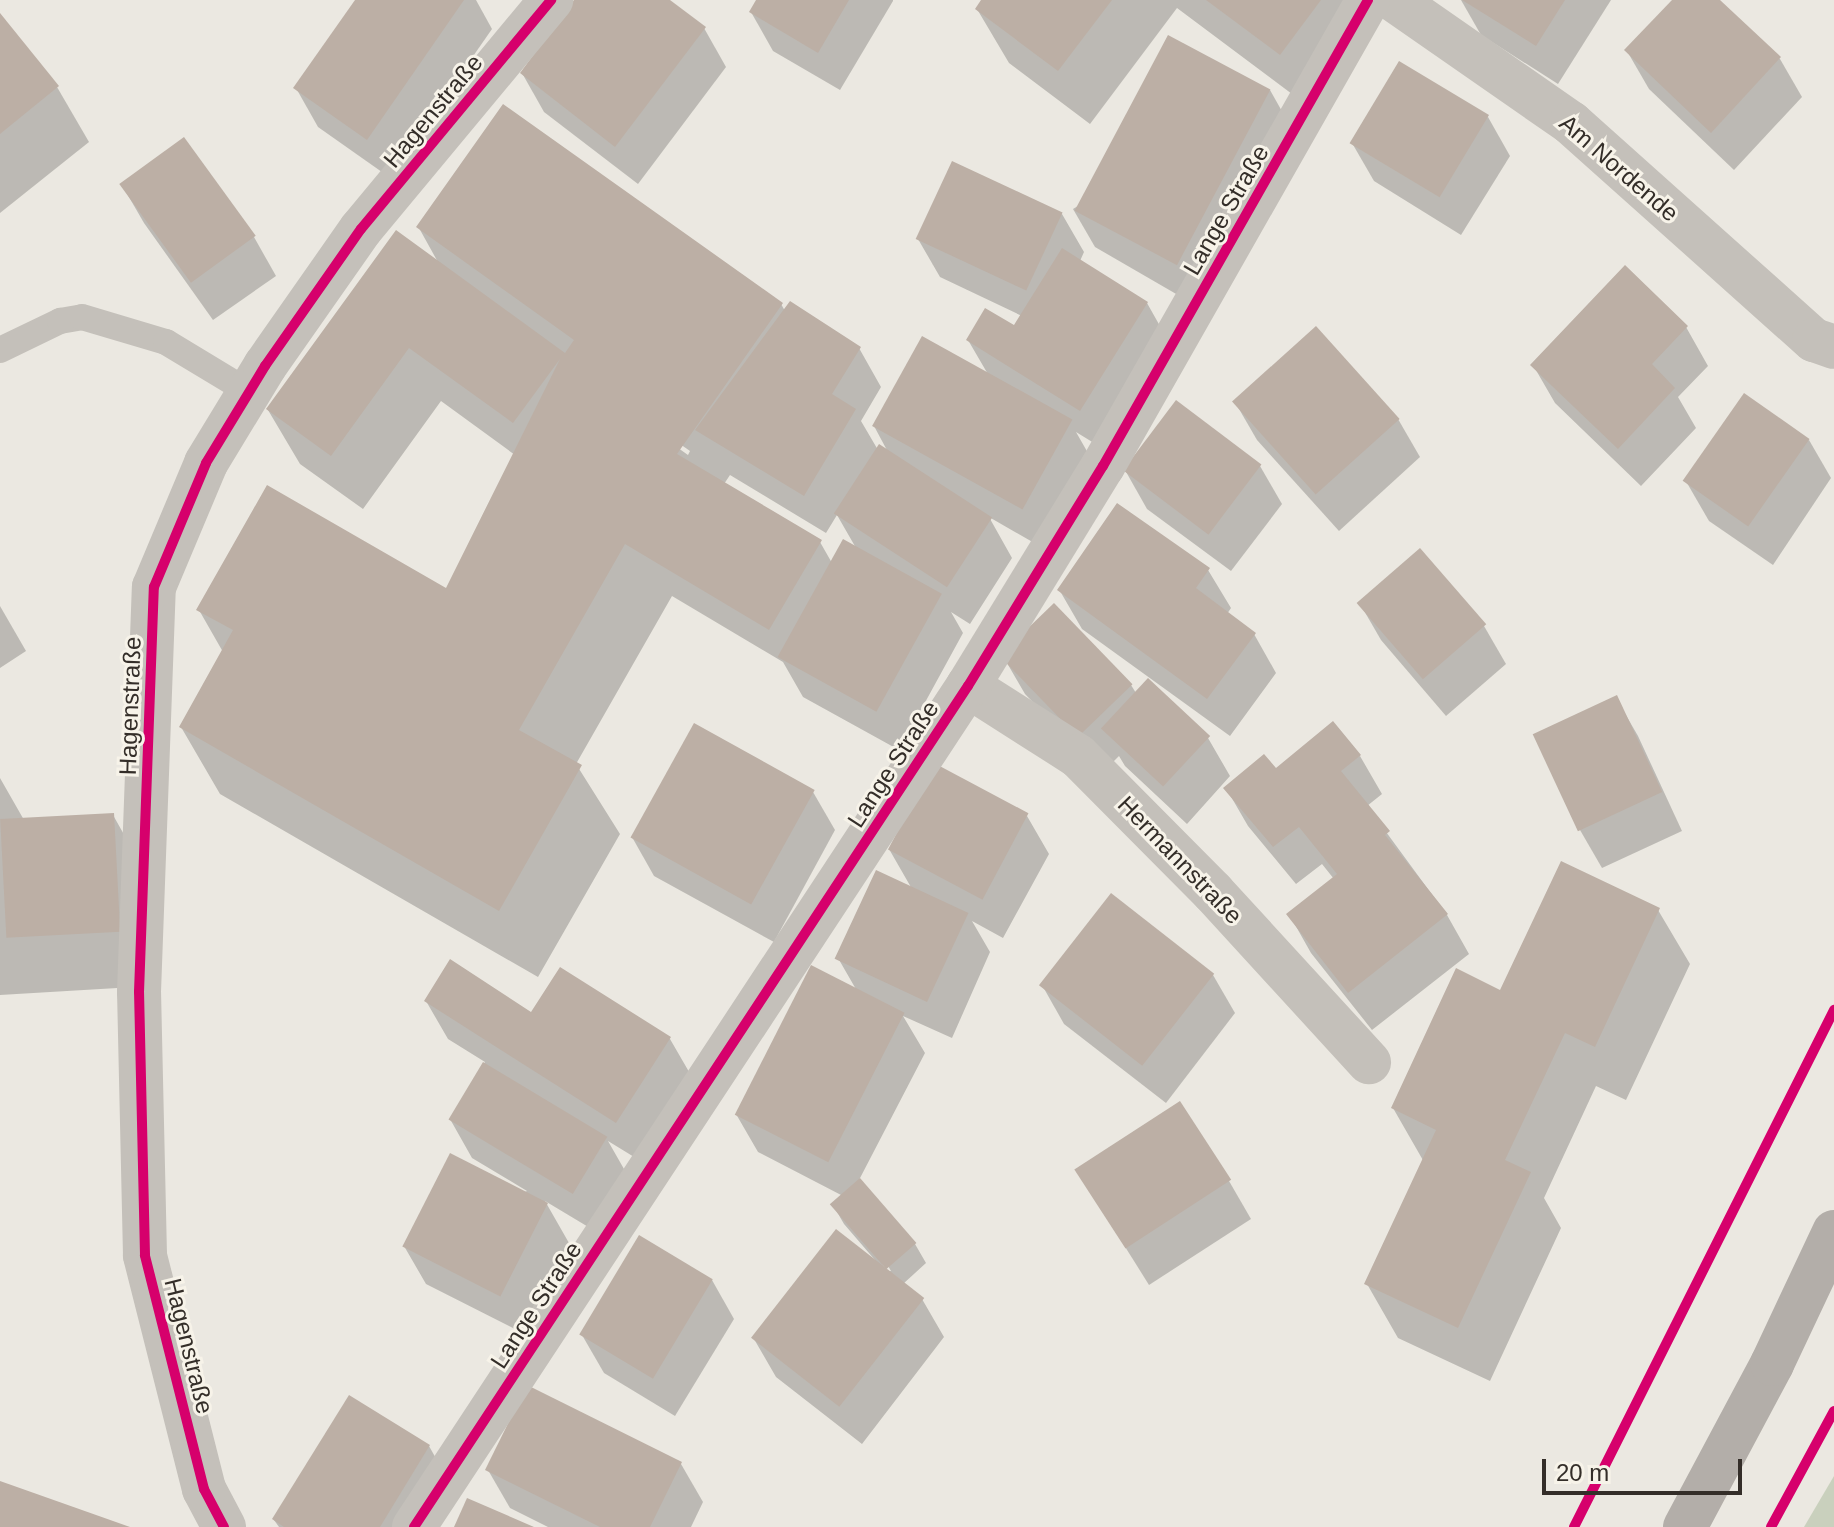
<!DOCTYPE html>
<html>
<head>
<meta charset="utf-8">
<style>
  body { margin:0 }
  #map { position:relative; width:1834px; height:1527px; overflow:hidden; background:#ebe8e1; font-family:Arial,sans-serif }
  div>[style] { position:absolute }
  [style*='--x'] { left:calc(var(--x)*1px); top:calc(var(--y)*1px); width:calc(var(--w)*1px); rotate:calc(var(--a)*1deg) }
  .green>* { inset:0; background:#c9d0bd }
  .shadow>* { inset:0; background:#0003 }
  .building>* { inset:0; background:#bcafa5; transform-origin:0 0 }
  .lane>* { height:26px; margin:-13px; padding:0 13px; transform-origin:13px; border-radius:13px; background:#c4c0ba }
  .street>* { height:44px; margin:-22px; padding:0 22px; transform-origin:22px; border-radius:22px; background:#c4c0ba }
  .primary>* { height:44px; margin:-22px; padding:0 22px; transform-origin:22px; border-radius:22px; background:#b3aea9 }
  .cycleway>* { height:10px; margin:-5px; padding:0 5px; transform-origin:5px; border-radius:5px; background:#d6006c }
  span { translate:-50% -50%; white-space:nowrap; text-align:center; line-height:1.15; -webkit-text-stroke:6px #f7f3e9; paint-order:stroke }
  .street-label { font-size:24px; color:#342e29 }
  .scale { position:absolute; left:1542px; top:1459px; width:200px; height:36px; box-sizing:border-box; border:4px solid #342e29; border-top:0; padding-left:10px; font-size:24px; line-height:28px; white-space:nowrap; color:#342e29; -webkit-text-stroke:6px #f7f3e9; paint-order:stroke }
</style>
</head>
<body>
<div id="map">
  <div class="green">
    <div style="clip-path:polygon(1834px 1476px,1834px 1527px,1804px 1527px)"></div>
  </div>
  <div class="shadow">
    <div style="clip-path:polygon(357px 0,476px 0,492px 29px,389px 177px,318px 127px,296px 88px)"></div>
    <div style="clip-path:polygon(577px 0,666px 0,704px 28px,726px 67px,638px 184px,544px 112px,522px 73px)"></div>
    <div style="clip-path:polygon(758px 0,893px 0,893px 1px,840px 90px,773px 51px,751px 12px)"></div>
    <div style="clip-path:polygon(984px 0,1387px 0,1312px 109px,1177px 8px,1090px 124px,1009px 63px,977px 9px)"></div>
    <div style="clip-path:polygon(1461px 0,1611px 0,1558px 84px,1481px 35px)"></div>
    <div style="clip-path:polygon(1675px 0,1717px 0,1780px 59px,1802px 97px,1734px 170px,1649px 89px,1627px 51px)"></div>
    <div style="clip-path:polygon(0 16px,57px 87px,89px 142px,0 213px)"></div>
    <div style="clip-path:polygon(1270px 90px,1292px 129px,1190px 302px,1095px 247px,1073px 209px)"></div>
    <div style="clip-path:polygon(1488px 117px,1510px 156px,1461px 235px,1374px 181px,1352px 143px)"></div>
    <div style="clip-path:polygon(183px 140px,254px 237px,276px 276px,213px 320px,144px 223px,122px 185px)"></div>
    <div style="clip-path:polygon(evenodd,1062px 214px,1084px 252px,1080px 261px,1147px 303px,1169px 342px,1102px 448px,1076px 432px,1092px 460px,1043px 548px,989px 517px,1012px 558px,970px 624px,951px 612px,963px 633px,899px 750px,803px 697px,783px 662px,672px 596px,576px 764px,620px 834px,538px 977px,220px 794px,181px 727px,223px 652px,199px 610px,447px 591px,515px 455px,441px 401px,363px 509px,300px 464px,268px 410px,439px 264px,419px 228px,781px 304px,785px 311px,859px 348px,881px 387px,861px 421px,878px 450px,889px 454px,874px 426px,989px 376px,968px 340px,1014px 328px,1022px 316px,940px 277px,918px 239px,1062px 214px,604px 391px,690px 451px,688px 455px,605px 396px,604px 391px,1062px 214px,730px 475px,826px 533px,837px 515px,856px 548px,832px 563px,820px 542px,724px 484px,730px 475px)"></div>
    <div style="clip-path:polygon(1686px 327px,1708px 366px,1678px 397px,1696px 428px,1641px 486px,1555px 403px,1533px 365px)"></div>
    <div style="clip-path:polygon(1235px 402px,1398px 419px,1420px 457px,1339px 531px,1257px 440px)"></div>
    <div style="clip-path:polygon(1809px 440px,1831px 478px,1773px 565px,1709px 521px,1687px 483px)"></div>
    <div style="clip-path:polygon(1260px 466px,1282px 504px,1231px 571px,1147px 509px,1125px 470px)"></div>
    <div style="clip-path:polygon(1208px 570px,1231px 608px,1227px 614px,1254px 634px,1276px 673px,1230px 736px,1082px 629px,1060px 591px)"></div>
    <div style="clip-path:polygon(1359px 602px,1484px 626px,1506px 664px,1446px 716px,1381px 640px)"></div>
    <div style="clip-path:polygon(0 606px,26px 651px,0 668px)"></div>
    <div style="clip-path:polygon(1003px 656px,1131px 685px,1136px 693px,1208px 738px,1230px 776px,1187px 824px,1125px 766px,1119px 756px,1102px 773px,1025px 694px)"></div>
    <div style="clip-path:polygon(1616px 698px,1638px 736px,1682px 831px,1602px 868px,1580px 830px,1536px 735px)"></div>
    <div style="clip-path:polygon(1360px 756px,1382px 794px,1367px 806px,1447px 915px,1469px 954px,1372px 1030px,1311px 953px,1289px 914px,1334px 879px,1322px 864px,1296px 884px,1248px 826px,1226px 788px,1275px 771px)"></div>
    <div style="clip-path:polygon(0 778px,24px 820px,113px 815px,144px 870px,151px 986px,0 995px)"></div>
    <div style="clip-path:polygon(813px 792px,835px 830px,774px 942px,654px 876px,632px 837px)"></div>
    <div style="clip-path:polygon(evenodd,1027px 816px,1049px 854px,1003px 938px,972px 921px,990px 952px,952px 1038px,903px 1016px,925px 1053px,859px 1180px,915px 1244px,926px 1263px,903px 1284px,922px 1299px,944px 1337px,862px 1444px,776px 1377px,754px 1339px,875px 1260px,844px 1224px,833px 1205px,843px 1196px,758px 1152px,736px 1114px,857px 991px,838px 958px,912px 889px,889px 849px,1027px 816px,884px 1259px,891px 1271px,886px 1271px,881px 1261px,884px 1259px)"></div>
    <div style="clip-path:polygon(1658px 910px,1690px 964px,1626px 1100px,1596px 1086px,1544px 1198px,1561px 1228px,1490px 1381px,1398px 1338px,1367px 1284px,1424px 1162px,1393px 1108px,1501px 992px)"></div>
    <div style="clip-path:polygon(1213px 975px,1235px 1013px,1166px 1103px,1064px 1024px,1042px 985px)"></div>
    <div style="clip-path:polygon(426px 1001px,670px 1039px,692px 1077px,639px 1160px,608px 1141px,628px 1176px,595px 1231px,545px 1201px,569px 1243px,523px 1333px,426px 1284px,404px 1246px,527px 1191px,472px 1158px,450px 1119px,485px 1062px,448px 1039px)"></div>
    <div style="clip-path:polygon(1077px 1170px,1229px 1181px,1251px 1219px,1149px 1285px)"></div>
    <div style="clip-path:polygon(712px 1280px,734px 1319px,675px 1416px,604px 1373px,582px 1335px)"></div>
    <div style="clip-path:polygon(429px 1446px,451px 1485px,425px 1527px,279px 1527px,274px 1520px)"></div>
    <div style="clip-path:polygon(681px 1464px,703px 1502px,691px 1527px,548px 1527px,510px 1508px,488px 1470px)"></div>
  </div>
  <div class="building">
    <div style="clip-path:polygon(355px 0,464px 0,367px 140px,293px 88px)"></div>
    <div style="clip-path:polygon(574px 0,670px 0,706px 27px,615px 147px,520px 73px)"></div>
    <div style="clip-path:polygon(756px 0,849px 0,818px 53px,749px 12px)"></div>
    <div style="clip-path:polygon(981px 0,1112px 0,1058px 71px,975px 9px)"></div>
    <div style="clip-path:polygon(1206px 0,1321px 0,1280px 55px)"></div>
    <div style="clip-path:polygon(1462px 0,1565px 0,1536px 46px)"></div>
    <div style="clip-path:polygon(1672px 0,1720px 0,1781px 57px,1711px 133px,1624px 50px)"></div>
    <div style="clip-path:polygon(0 13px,59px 86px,0 134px)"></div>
    <div style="left:1168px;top:35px;width:116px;height:199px;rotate:28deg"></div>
    <div style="left:1399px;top:61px;width:105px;height:96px;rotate:31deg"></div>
    <div style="clip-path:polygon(503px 104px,783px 303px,677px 454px,822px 540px,769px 630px,625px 544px,519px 730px,582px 765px,499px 911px,179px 727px,233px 630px,196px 610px,267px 485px,446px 588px,560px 359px,513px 423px,409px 348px,331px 456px,266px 409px,396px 230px,565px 353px,574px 340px,416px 227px)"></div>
    <div style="left:184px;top:137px;width:122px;height:80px;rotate:54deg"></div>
    <div style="left:952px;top:161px;width:122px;height:86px;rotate:25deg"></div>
    <div style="clip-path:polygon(1062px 248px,1148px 302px,1080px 411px,966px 340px,985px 308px,1014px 325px)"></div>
    <div style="clip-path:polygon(1625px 265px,1688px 326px,1652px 364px,1675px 388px,1618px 449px,1530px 365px)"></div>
    <div style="clip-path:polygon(790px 301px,861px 347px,832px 394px,856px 409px,804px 496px,695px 430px)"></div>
    <div style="left:1316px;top:326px;width:125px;height:113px;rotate:48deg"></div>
    <div style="left:922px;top:336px;width:172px;height:103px;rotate:29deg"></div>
    <div style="left:1744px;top:393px;width:80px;height:107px;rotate:35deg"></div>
    <div style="left:1176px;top:400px;width:107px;height:88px;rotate:37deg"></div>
    <div style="left:879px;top:444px;width:135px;height:83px;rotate:33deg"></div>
    <div style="clip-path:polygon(1117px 503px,1210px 568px,1196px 588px,1256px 633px,1207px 699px,1057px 590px)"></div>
    <div style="left:843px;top:539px;width:113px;height:135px;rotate:29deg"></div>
    <div style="left:1420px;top:548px;width:101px;height:84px;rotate:49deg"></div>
    <div style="left:1054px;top:603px;width:113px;height:76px;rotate:46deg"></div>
    <div style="left:1148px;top:678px;width:85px;height:69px;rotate:43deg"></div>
    <div style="left:1617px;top:695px;width:107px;height:93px;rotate:65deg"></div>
    <div style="clip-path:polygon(1333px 721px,1361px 755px,1341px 771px,1390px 831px,1385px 835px,1448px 914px,1348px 993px,1286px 914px,1337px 874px,1299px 827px,1273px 847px,1223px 788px,1264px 754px,1276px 768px)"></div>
    <div style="left:694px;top:723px;width:138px;height:131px;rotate:29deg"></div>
    <div style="left:934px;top:763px;width:107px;height:98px;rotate:28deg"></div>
    <div style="left:114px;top:813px;width:119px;height:114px;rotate:87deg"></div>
    <div style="clip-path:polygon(1561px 861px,1660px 908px,1595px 1047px,1565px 1033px,1505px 1160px,1531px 1172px,1458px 1328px,1364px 1284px,1436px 1130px,1391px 1108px,1456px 968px,1500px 990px)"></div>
    <div style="left:876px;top:870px;width:102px;height:98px;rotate:25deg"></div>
    <div style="left:1111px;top:893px;width:131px;height:117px;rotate:38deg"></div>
    <div style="clip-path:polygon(450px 959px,531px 1012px,560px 967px,671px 1037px,616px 1123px,424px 1001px)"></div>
    <div style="left:811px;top:965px;width:105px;height:168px;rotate:27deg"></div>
    <div style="left:483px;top:1062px;width:145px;height:67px;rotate:31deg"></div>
    <div style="left:1180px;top:1101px;width:94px;height:126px;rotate:57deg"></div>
    <div style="left:450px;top:1153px;width:110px;height:105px;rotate:27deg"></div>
    <div style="left:860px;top:1178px;width:86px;height:40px;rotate:49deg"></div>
    <div style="left:836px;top:1229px;width:112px;height:138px;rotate:38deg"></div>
    <div style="left:639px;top:1235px;width:86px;height:116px;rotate:31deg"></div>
    <div style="clip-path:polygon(527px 1385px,682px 1462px,650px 1527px,600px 1527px,485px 1470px)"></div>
    <div style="clip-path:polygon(349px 1395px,430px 1445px,380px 1527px,284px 1527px,272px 1519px)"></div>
    <div style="clip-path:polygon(0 1481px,130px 1527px,0 1527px)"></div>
    <div style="clip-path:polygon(467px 1498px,534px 1527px,454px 1527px)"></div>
  </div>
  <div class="lane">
    <div style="--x:0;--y:350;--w:67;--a:-25.8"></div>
    <div style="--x:60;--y:321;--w:22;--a:-10"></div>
    <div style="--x:82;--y:317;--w:88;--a:16.6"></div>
    <div style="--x:166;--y:342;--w:97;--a:31.1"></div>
  </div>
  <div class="street">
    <div style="--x:1394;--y:0;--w:216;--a:34.8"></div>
    <div style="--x:1571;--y:123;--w:326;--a:41.8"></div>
    <div style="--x:1814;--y:340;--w:21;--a:19"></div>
    <div style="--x:968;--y:686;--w:130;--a:32.5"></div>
    <div style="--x:1078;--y:756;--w:192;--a:45.2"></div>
    <div style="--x:1213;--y:892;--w:231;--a:47.5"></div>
    <div style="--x:224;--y:1527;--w:43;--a:-117.8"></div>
    <div style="--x:204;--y:1489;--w:241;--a:-104.2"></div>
    <div style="--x:145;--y:1255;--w:263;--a:-91.3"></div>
    <div style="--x:139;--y:992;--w:405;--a:-87.9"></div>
    <div style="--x:154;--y:587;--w:134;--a:-67.2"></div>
    <div style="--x:206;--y:463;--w:114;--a:-58.7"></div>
    <div style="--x:265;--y:366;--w:167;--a:-55"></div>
    <div style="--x:361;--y:229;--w:298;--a:-50.3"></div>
    <div style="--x:414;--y:1527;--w:1007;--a:-56.63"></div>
    <div style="--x:968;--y:686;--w:258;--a:-58.5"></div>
    <div style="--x:1103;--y:466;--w:536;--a:-60.37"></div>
  </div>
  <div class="primary">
    <div style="--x:1685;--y:1527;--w:185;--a:-61.9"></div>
    <div style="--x:1772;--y:1364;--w:146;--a:-64.8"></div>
  </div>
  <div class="cycleway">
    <div style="--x:224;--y:1527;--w:43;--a:-117.8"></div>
    <div style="--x:204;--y:1489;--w:241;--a:-104.2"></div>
    <div style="--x:145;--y:1255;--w:263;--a:-91.3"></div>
    <div style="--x:139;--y:992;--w:405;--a:-87.9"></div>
    <div style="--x:154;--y:587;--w:134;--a:-67.2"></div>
    <div style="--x:206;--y:463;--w:114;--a:-58.7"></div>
    <div style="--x:265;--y:366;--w:167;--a:-55"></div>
    <div style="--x:361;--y:229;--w:298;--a:-50.3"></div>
    <div style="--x:414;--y:1527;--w:1007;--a:-56.63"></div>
    <div style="--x:968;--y:686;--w:258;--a:-58.5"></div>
    <div style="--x:1103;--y:466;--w:536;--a:-60.37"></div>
    <div style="--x:1574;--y:1527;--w:579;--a:-63.3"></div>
    <div style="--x:1771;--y:1527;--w:132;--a:-61.5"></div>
  </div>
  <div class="street-label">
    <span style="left:433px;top:111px;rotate:-50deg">Hagenstraße</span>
    <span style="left:1619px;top:168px;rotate:41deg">Am Nordende</span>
    <span style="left:1226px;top:210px;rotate:-60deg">Lange Straße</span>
    <span style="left:130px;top:706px;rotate:-88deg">Hagenstraße</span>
    <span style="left:893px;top:764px;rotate:-57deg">Lange Straße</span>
    <span style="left:1180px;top:860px;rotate:46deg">Hermannstraße</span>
    <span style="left:536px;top:1305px;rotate:-57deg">Lange Straße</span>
    <span style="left:189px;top:1346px;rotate:76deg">Hagenstraße</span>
  </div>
  <div class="scale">20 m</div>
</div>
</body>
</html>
